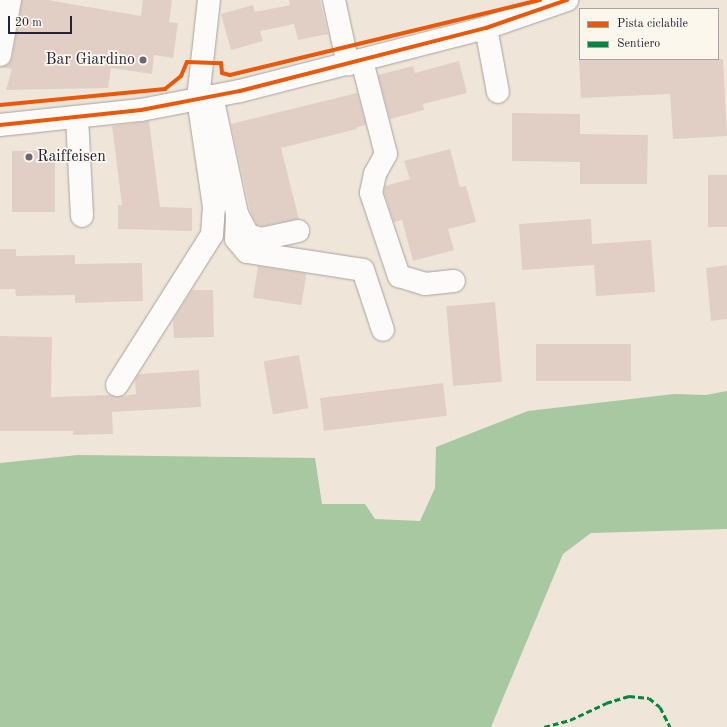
<!DOCTYPE html>
<html>
<head>
<meta charset="utf-8">
<style>
  body { margin:0 }
  #map { position:relative; width:727px; height:727px; overflow:hidden; background:#efe6d9; font-family:"Old Standard TT",serif }
  div>[style] { position:absolute }
  [style*='--x'] { left:calc(var(--x)*1px); top:calc(var(--y)*1px); width:calc(var(--w)*1px); rotate:calc(var(--a)*1deg) }
  .forest>* { inset:0; background:#a7c8a1 }
  .building>* { inset:0; background:#e1cfc5; transform-origin:0 0 }
  .roads { filter:drop-shadow(0 0 1px #a7a29e) drop-shadow(0 0 1px #a7a29e) }
  .minor>* { height:22px; margin:-11px; padding:0 11px; transform-origin:11px; border-radius:11px; background:#fdfbf9 }
  .quiet>* { height:3px; margin-top:-1.5px; transform-origin:0; background:repeating-linear-gradient(90deg,#00873e 0 6px,transparent 0 9px) }
  .cycleway>* { height:4px; margin:-2px; padding:0 2px; transform-origin:2px; border-radius:2px; background:#e8590c }
  .dots>* { width:11px; height:11px; translate:-50% -50%; box-sizing:border-box; border:2px solid #fbf7ec; border-radius:50% }
  span { translate:-50% -50%; white-space:nowrap; text-align:center; line-height:1.15; -webkit-text-stroke:3.5px #fbf7ec; paint-order:stroke }
  .poi-label { font-size:16px; color:#22223b }
  .right { translate:-100% -50%; text-align:right }
  .left { translate:0 -50%; text-align:left }
  .legend { position:absolute; left:579px; top:8px; width:140px; height:52px; box-sizing:border-box; background:#fbf7ec; border:1px solid #a4a2a5; margin:0; padding:5px 7px; list-style:none; font-size:12px; color:#22223b }
  .legend li { display:flex; align-items:center; gap:8px; height:20px }
  .legend b { width:20px; border:1px solid #a4a2a5 }
  .scale { position:absolute; left:8px; top:16px; width:64px; height:18px; box-sizing:border-box; border:2px solid #22223b; border-top:0; padding-left:5px; font-size:12px; line-height:14px; white-space:nowrap; color:#22223b; -webkit-text-stroke:3px #fbf7ec; paint-order:stroke }
</style>
</head>
<body>
<div id="map">
  <div class="forest">
    <div style="clip-path:polygon(727px 391px,727px 529px,591px 533px,563px 554px,491px 727px,0 727px,0 463px,78px 455px,315px 458px,322px 504px,365px 504px,375px 519px,420px 521px,435px 488px,436px 447px,528px 411px,674px 394px,706px 395px)"></div>
  </div>
  <div class="building">
    <div style="clip-path:polygon(22px 0,48px 0,141px 16px,143px 0,172px 0,169px 22px,178px 23px,173px 58px,154px 55px,152px 74px,111px 68px,108px 88px,6px 90px,12px 69px,0 67px,9px 63px,12px 58px)"></div>
    <div style="clip-path:polygon(289px 0,320px 0,328px 34px,298px 40px,294px 24px,260px 31px,263px 41px,231px 50px,221px 14px,253px 5px,255px 12px,290px 5px)"></div>
    <div style="clip-path:polygon(579px 59px,723px 59px,727px 136px,673px 139px,670px 94px,581px 98px)"></div>
    <div style="clip-path:polygon(459px 61px,467px 93px,423px 104px,424px 110px,390px 119px,378px 75px,413px 66px,415px 73px)"></div>
    <div style="clip-path:polygon(357px 93px,366px 125px,357px 127px,357px 129px,281px 148px,299px 219px,262px 226px,257px 225px,251px 214px,231px 124px)"></div>
    <div style="clip-path:polygon(512px 113px,580px 114px,580px 134px,648px 135px,647px 184px,580px 184px,580px 162px,512px 161px)"></div>
    <div style="clip-path:polygon(149px 121px,160px 207px,192px 208px,192px 231px,118px 229px,118px 205px,122px 205px,112px 126px)"></div>
    <div style="clip-path:polygon(450px 149px,460px 187px,466px 186px,476px 222px,448px 229px,454px 250px,413px 261px,402px 220px,394px 222px,384px 192px,385px 186px,410px 179px,404px 161px)"></div>
    <div style="left:12px;top:151px;width:43px;height:61px"></div>
    <div style="left:727px;top:175px;width:52px;height:19px;rotate:90deg"></div>
    <div style="clip-path:polygon(591px 219px,592px 244px,651px 240px,655px 292px,596px 296px,594px 265px,522px 270px,519px 224px)"></div>
    <div style="clip-path:polygon(0 249px,16px 249px,16px 256px,75px 255px,75px 264px,142px 263px,143px 301px,75px 303px,75px 295px,16px 296px,15px 289px,0 289px)"></div>
    <div style="clip-path:polygon(727px 265px,727px 319px,711px 321px,706px 268px)"></div>
    <div style="left:258px;top:266px;width:49px;height:32px;rotate:9deg"></div>
    <div style="clip-path:polygon(192px 290px,213px 290px,214px 337px,174px 338px,173px 320px)"></div>
    <div style="left:495px;top:302px;width:80px;height:49px;rotate:85deg"></div>
    <div style="clip-path:polygon(0 336px,52px 337px,51px 397px,110px 395px,117px 397px,136px 394px,135px 379px,139px 374px,199px 370px,201px 407px,112px 412px,113px 434px,73px 435px,73px 431px,0 431px)"></div>
    <div style="left:631px;top:344px;width:37px;height:95px;rotate:90deg"></div>
    <div style="left:299px;top:355px;width:54px;height:36px;rotate:80deg"></div>
    <div style="left:443px;top:383px;width:33px;height:124px;rotate:83deg"></div>
  </div>
  <div class="roads">
    <div class="minor">
      <div style="--x:334;--y:0;--w:66;--a:77.8"></div>
      <div style="--x:486;--y:28;--w:65;--a:79.4"></div>
      <div style="--x:0;--y:55;--w:56;--a:-79.7"></div>
      <div style="--x:362;--y:61;--w:96;--a:75.5"></div>
      <div style="--x:386;--y:154;--w:23;--a:119"></div>
      <div style="--x:375;--y:174;--w:19;--a:102"></div>
      <div style="--x:371;--y:193;--w:88;--a:71.4"></div>
      <div style="--x:399;--y:276;--w:27;--a:17"></div>
      <div style="--x:425;--y:284;--w:29;--a:-6"></div>
      <div style="--x:212;--y:96;--w:121;--a:78"></div>
      <div style="--x:237;--y:214;--w:24;--a:62"></div>
      <div style="--x:248;--y:235;--w:14;--a:17"></div>
      <div style="--x:261;--y:239;--w:38;--a:-12"></div>
      <div style="--x:77;--y:117;--w:99;--a:87.1"></div>
      <div style="--x:0;--y:125;--w:142;--a:-6.1"></div>
      <div style="--x:141;--y:110;--w:101;--a:-10.9"></div>
      <div style="--x:240;--y:91;--w:254;--a:-14.4"></div>
      <div style="--x:486;--y:28;--w:86;--a:-19.1"></div>
      <div style="--x:237;--y:214;--w:25;--a:92"></div>
      <div style="--x:236;--y:239;--w:17;--a:50"></div>
      <div style="--x:247;--y:252;--w:117;--a:8.8"></div>
      <div style="--x:363;--y:270;--w:63;--a:71.6"></div>
      <div style="--x:117;--y:385;--w:178;--a:-57.7"></div>
      <div style="--x:212;--y:235;--w:28;--a:-86"></div>
      <div style="--x:214;--y:207;--w:109;--a:-98.4"></div>
      <div style="--x:198;--y:99;--w:100;--a:-83.7"></div>
    </div>
  </div>
  <div class="quiet">
    <div style="--x:544;--y:727;--w:27;--a:-15"></div>
    <div style="--x:570;--y:720;--w:40;--a:-25"></div>
    <div style="--x:606;--y:703;--w:24;--a:-17"></div>
    <div style="--x:629;--y:696;--w:20;--a:6"></div>
    <div style="--x:649;--y:698;--w:14;--a:39"></div>
    <div style="--x:660;--y:707;--w:22;--a:63"></div>
  </div>
  <div class="cycleway">
    <div style="--x:0;--y:105;--w:166;--a:-5.5"></div>
    <div style="--x:165;--y:89;--w:21;--a:-39"></div>
    <div style="--x:181;--y:76;--w:15;--a:-67"></div>
    <div style="--x:187;--y:62;--w:34;--a:2"></div>
    <div style="--x:221;--y:63;--w:10;--a:84"></div>
    <div style="--x:222;--y:73;--w:8;--a:14"></div>
    <div style="--x:230;--y:75;--w:319;--a:-13.6"></div>
    <div style="--x:0;--y:125;--w:142;--a:-6.1"></div>
    <div style="--x:141;--y:110;--w:101;--a:-10.9"></div>
    <div style="--x:240;--y:91;--w:254;--a:-14.4"></div>
    <div style="--x:486;--y:28;--w:86;--a:-19.1"></div>
  </div>
  <div class="dots">
    <div style="left:143px;top:60px;background:#6a6772"></div>
    <div style="left:29px;top:157px;background:#6a6772"></div>
  </div>
  <div class="poi-label">
    <span class="right" style="left:135px;top:60px">Bar Giardino</span>
    <span class="left" style="left:37px;top:157px">Raiffeisen</span>
  </div>
  <ul class="legend">
  <li><b style="height:5px;background:#e8590c"></b>Pista ciclabile</li>
  <li><b style="height:5px;background:#00873e"></b>Sentiero</li>
  </ul>
  <div class="scale">20 m</div>
</div>
</body>
</html>
